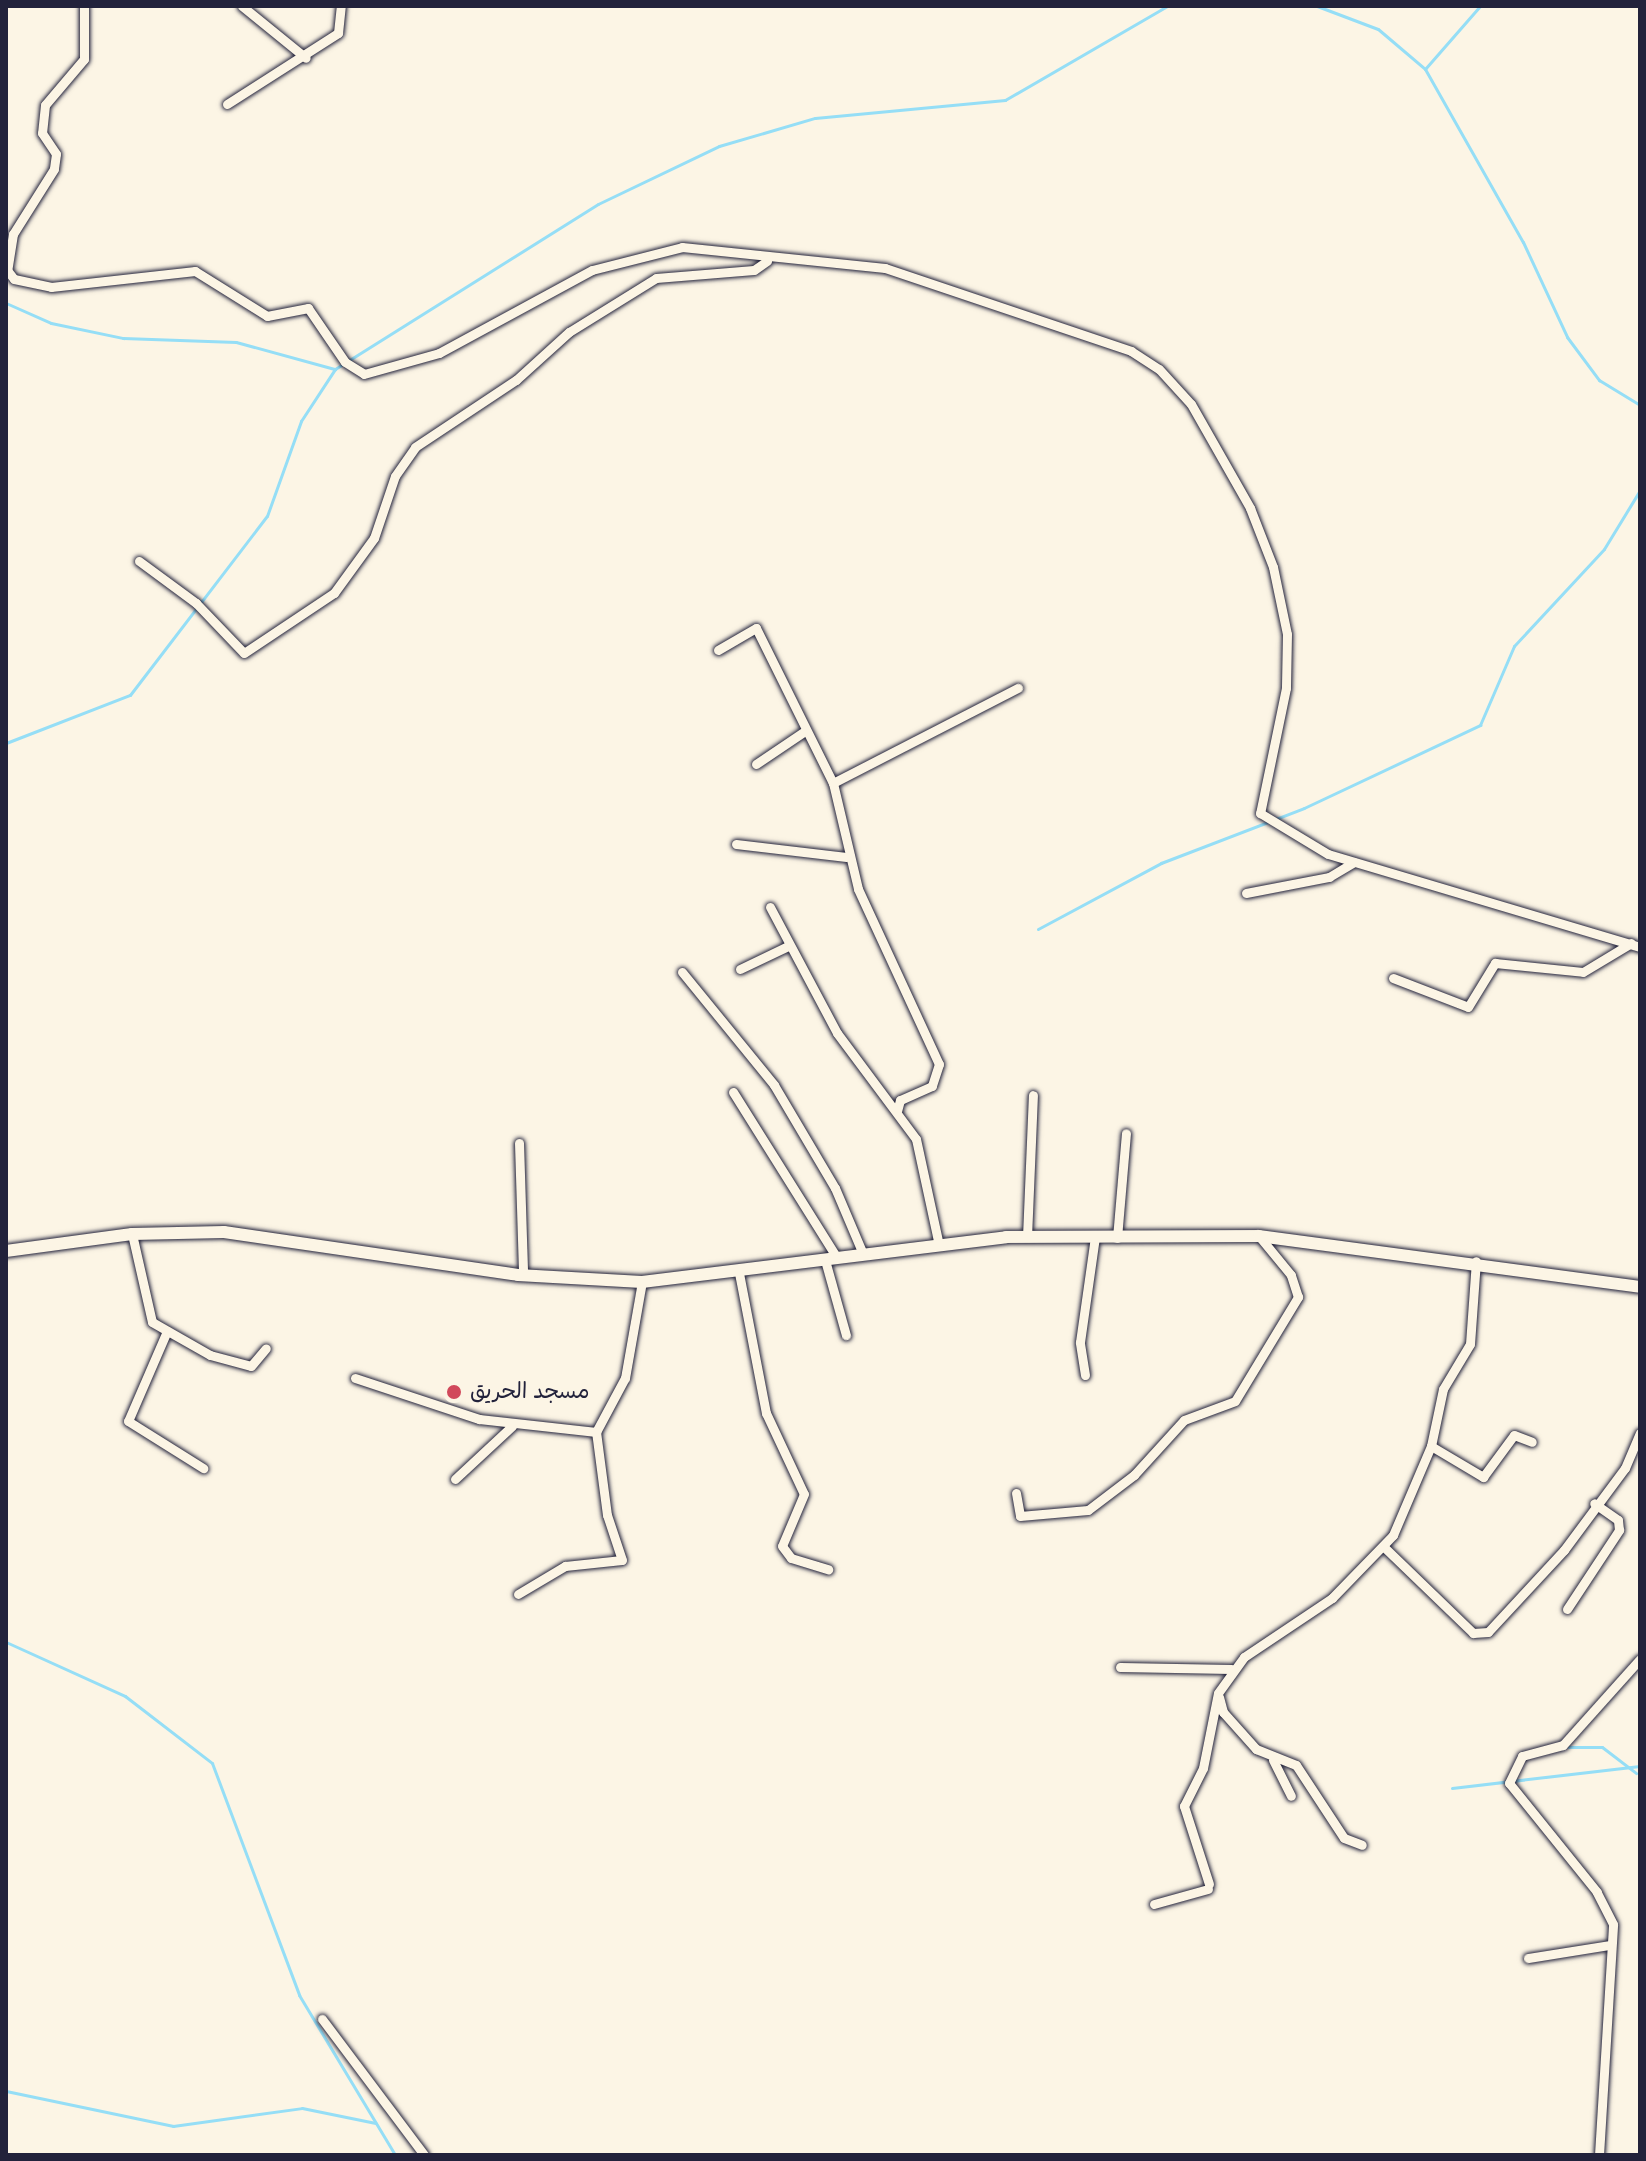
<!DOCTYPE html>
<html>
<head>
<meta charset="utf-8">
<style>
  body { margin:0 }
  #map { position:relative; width:1646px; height:2161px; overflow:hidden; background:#fcf5e5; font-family:"Balsamiq Sans","Playpen Sans Arabic",sans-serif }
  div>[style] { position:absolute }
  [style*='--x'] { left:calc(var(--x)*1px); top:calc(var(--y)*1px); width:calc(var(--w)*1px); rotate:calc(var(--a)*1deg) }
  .stream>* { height:3px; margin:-1.5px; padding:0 1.5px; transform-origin:1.5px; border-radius:1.5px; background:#95def6 }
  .roads { filter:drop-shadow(0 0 2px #22223b) drop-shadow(0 0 2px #22223b) }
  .street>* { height:9px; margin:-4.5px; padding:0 4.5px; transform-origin:4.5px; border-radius:4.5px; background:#fcf5e5 }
  .secondary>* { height:12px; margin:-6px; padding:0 6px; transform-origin:6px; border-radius:6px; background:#fcf5e5 }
  .dots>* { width:22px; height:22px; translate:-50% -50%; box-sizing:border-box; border:4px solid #fcf5e5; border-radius:50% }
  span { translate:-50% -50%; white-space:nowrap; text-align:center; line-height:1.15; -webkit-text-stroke:6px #fcf5e5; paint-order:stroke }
  .poi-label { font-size:22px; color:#22223b }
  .left { translate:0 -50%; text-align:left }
  .frame { position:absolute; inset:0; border:8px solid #22223b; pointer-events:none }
</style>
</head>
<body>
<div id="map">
  <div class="stream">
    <div style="--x:1317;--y:6;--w:65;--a:20.7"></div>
    <div style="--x:1378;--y:29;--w:62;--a:40.4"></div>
    <div style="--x:1425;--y:69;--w:199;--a:60.5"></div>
    <div style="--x:1523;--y:242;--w:105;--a:65.1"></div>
    <div style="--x:1567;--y:337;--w:54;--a:53.3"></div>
    <div style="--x:1599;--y:380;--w:48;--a:31.4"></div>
    <div style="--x:1425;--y:69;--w:84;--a:-48.9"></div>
    <div style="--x:6;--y:303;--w:49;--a:24"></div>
    <div style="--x:51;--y:323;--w:74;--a:11.8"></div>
    <div style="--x:123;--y:338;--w:113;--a:2"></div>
    <div style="--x:236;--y:342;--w:103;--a:15.3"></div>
    <div style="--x:6;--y:743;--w:133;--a:-21.2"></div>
    <div style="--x:130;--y:695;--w:225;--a:-52.6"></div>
    <div style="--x:267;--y:516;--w:101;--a:-70.3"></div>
    <div style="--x:301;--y:421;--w:62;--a:-56.8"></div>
    <div style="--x:335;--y:369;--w:310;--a:-32.1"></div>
    <div style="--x:598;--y:204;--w:134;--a:-25.6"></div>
    <div style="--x:719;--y:146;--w:100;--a:-16.3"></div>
    <div style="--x:815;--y:118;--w:191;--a:-5.4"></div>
    <div style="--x:1005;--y:100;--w:187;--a:-30.1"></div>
    <div style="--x:1038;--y:929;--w:140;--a:-28.2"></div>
    <div style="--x:1161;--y:863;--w:153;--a:-21"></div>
    <div style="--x:1304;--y:808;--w:195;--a:-25.2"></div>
    <div style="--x:1480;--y:725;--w:86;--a:-66.7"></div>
    <div style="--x:1514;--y:646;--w:132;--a:-47.1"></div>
    <div style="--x:1604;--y:549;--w:69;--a:-58.6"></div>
    <div style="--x:6;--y:1642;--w:131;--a:24.4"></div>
    <div style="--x:125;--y:1696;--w:110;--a:37.6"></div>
    <div style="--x:212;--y:1763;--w:248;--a:69.4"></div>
    <div style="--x:299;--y:1995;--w:187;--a:59"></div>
    <div style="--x:1569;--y:1747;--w:33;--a:0"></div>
    <div style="--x:1602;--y:1747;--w:43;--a:37.4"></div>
    <div style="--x:1452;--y:1788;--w:189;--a:-6.7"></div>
    <div style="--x:6;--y:2091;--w:171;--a:11.8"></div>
    <div style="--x:173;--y:2126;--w:130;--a:-7.9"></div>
    <div style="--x:302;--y:2108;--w:75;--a:11.6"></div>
  </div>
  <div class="roads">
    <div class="street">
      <div style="--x:84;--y:6;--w:53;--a:90"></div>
      <div style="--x:84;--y:59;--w:60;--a:130.3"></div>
      <div style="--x:45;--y:105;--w:28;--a:96"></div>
      <div style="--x:42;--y:133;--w:25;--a:56"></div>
      <div style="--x:56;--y:154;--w:15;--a:98"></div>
      <div style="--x:54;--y:169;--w:77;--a:122.2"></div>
      <div style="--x:13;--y:234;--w:36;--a:99"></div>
      <div style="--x:7;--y:270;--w:11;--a:52"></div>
      <div style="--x:14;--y:279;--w:38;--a:12"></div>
      <div style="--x:51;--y:287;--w:145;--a:-6.3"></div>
      <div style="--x:195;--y:271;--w:85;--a:32"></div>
      <div style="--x:267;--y:316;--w:42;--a:-11"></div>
      <div style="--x:308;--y:308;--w:65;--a:55.6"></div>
      <div style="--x:345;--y:362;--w:22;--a:32"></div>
      <div style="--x:364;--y:374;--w:78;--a:-15.6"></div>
      <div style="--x:439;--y:353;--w:174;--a:-28.5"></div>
      <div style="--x:592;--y:270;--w:93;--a:-14.3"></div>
      <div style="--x:682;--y:247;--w:204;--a:5.9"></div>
      <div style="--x:885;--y:268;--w:260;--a:18.6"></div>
      <div style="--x:1131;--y:351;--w:33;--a:33"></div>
      <div style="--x:1159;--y:369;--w:47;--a:47.6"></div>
      <div style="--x:1191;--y:404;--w:120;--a:60.4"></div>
      <div style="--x:1250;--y:508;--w:63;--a:68.7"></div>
      <div style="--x:1273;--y:567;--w:68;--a:78.2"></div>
      <div style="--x:1287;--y:634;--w:54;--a:91.1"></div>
      <div style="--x:1286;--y:688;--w:128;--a:101.7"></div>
      <div style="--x:1260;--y:813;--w:79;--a:31.1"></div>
      <div style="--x:1328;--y:854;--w:326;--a:16.6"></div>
      <div style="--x:242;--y:6;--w:82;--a:39.1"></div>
      <div style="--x:227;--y:104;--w:132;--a:-32.6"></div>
      <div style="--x:338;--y:33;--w:27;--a:-84"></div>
      <div style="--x:139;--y:561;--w:71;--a:36.4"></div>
      <div style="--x:196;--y:603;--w:69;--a:46.2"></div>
      <div style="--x:244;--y:653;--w:108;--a:-33.7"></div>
      <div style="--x:334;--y:593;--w:68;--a:-54"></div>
      <div style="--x:374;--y:538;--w:65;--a:-71.3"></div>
      <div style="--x:395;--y:476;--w:35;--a:-55"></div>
      <div style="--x:415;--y:447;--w:121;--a:-33.6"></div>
      <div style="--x:516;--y:380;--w:72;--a:-42.2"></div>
      <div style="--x:569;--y:332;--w:102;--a:-31.8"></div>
      <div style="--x:656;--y:278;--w:98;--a:-4.7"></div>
      <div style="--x:754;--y:270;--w:16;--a:-35"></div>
      <div style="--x:718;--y:650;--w:44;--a:-30.1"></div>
      <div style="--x:756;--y:628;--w:173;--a:63.6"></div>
      <div style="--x:833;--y:783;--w:109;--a:76.7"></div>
      <div style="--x:858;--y:889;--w:193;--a:65.2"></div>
      <div style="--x:939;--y:1064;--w:23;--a:108"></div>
      <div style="--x:932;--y:1086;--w:35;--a:156"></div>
      <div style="--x:900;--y:1100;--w:11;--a:105"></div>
      <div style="--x:756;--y:764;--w:59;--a:-34"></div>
      <div style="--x:833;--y:783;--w:208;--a:-27.2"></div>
      <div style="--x:736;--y:844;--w:111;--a:6.7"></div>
      <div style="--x:1246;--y:893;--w:85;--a:-10.9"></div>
      <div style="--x:1329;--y:877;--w:29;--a:-31"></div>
      <div style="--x:770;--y:907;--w:143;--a:62"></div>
      <div style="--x:837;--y:1033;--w:132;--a:53.3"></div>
      <div style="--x:916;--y:1139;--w:108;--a:77.8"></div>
      <div style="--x:740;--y:969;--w:53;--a:-25.6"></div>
      <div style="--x:682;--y:972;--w:146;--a:50.8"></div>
      <div style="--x:774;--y:1085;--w:120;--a:59.4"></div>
      <div style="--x:835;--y:1188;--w:72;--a:67"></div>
      <div style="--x:1393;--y:978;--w:80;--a:21.1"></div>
      <div style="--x:1468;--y:1007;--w:52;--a:-58.5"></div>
      <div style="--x:1495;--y:963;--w:88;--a:5.8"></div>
      <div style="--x:1583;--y:972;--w:56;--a:-31.1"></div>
      <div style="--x:733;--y:1092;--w:196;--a:57.9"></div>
      <div style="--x:519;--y:1143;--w:130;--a:88.2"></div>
      <div style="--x:132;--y:1234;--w:90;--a:77.2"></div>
      <div style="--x:152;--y:1322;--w:67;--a:29.6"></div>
      <div style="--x:210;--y:1355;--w:42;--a:15"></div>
      <div style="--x:251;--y:1366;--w:23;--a:-50"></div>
      <div style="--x:1027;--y:1237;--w:142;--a:-87.6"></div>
      <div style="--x:1117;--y:1238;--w:105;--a:-85.1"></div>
      <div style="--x:825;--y:1260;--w:78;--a:74.4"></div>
      <div style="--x:739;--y:1273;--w:143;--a:79.1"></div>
      <div style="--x:766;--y:1413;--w:89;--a:64.9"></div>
      <div style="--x:804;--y:1494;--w:56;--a:112.9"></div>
      <div style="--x:782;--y:1546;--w:15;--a:53"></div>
      <div style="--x:791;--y:1558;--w:39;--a:17"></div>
      <div style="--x:167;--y:1331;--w:98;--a:113.4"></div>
      <div style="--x:128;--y:1421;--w:89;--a:32.1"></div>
      <div style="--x:1085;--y:1375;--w:33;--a:-99"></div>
      <div style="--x:1080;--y:1342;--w:106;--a:-81.9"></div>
      <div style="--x:355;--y:1378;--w:131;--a:18.3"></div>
      <div style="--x:479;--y:1419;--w:118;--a:6.3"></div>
      <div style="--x:1431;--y:1446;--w:61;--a:30.8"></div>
      <div style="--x:1483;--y:1477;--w:52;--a:-53.6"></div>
      <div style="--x:1514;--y:1435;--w:19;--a:21"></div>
      <div style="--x:455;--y:1479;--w:78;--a:-42.9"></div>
      <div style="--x:1016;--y:1493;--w:23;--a:80"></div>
      <div style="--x:1020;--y:1516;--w:68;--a:-5"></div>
      <div style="--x:1088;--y:1510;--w:58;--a:-37.3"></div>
      <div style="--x:1134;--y:1475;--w:74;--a:-47.7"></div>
      <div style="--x:1184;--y:1420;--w:54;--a:-20.4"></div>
      <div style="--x:1235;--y:1401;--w:122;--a:-58.8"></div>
      <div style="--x:1298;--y:1297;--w:23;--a:-108"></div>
      <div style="--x:1291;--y:1275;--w:50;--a:-129.4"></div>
      <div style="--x:1384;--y:1547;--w:124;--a:44"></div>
      <div style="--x:1473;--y:1633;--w:15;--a:-4"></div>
      <div style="--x:1488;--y:1632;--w:112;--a:-47.2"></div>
      <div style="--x:1564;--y:1550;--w:102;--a:-53.4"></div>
      <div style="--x:1625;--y:1468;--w:38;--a:-67"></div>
      <div style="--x:518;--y:1594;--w:55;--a:-30.8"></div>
      <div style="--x:565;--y:1566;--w:57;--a:-6"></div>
      <div style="--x:622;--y:1560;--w:47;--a:-108.4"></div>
      <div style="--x:607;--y:1515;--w:84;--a:-97.5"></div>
      <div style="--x:596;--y:1432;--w:61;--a:-61.8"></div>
      <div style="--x:625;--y:1378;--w:97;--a:-80"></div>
      <div style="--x:1567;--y:1609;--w:95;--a:-56.6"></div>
      <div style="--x:1619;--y:1530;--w:10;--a:-96"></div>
      <div style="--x:1618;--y:1520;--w:29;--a:-145"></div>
      <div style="--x:1120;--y:1667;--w:111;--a:1"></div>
      <div style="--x:1219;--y:1697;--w:16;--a:75"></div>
      <div style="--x:1223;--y:1712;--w:50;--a:48.3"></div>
      <div style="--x:1256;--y:1749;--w:43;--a:21.8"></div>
      <div style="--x:1296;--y:1765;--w:87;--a:56.7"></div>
      <div style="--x:1344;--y:1838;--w:19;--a:21"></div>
      <div style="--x:1273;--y:1760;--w:40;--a:63.4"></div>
      <div style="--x:1209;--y:1884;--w:82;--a:-107.8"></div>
      <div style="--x:1184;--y:1806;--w:42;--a:-63.4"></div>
      <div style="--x:1203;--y:1768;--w:76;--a:-78.7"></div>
      <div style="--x:1218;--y:1693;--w:44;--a:-54.2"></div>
      <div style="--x:1244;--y:1657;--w:106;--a:-33.8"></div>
      <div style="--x:1332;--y:1598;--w:88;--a:-45.9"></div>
      <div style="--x:1393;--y:1535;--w:97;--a:-66.9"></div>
      <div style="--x:1431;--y:1446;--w:58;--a:-78.1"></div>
      <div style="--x:1443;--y:1389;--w:52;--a:-59"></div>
      <div style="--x:1470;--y:1344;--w:83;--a:-85.9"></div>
      <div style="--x:1154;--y:1904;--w:56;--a:-15.5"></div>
      <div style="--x:1528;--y:1958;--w:82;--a:-9.1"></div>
      <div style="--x:322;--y:2019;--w:170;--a:53.1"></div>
      <div style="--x:1599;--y:2155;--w:231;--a:-86.5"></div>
      <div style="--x:1613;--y:1924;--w:36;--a:-117"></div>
      <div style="--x:1597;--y:1892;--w:140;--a:-128.9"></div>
      <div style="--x:1509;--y:1783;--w:30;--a:-64"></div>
      <div style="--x:1522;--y:1756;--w:42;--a:-15"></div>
      <div style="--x:1563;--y:1745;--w:115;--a:-48.2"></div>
    </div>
    <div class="secondary">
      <div style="--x:6;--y:1251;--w:127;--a:-7.7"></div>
      <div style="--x:132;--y:1234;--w:92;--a:-1.2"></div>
      <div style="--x:224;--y:1232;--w:297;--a:8.3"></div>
      <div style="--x:518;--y:1275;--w:124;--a:3.2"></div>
      <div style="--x:642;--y:1282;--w:367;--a:-7"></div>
      <div style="--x:1006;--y:1237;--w:253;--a:-0.2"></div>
      <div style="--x:1259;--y:1236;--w:384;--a:7.6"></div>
    </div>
  </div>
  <div class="dots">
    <div style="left:454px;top:1392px;background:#d1495b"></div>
  </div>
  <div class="poi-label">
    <span class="left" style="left:470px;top:1392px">مسجد الحريق</span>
  </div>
  <div class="frame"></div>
</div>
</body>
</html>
